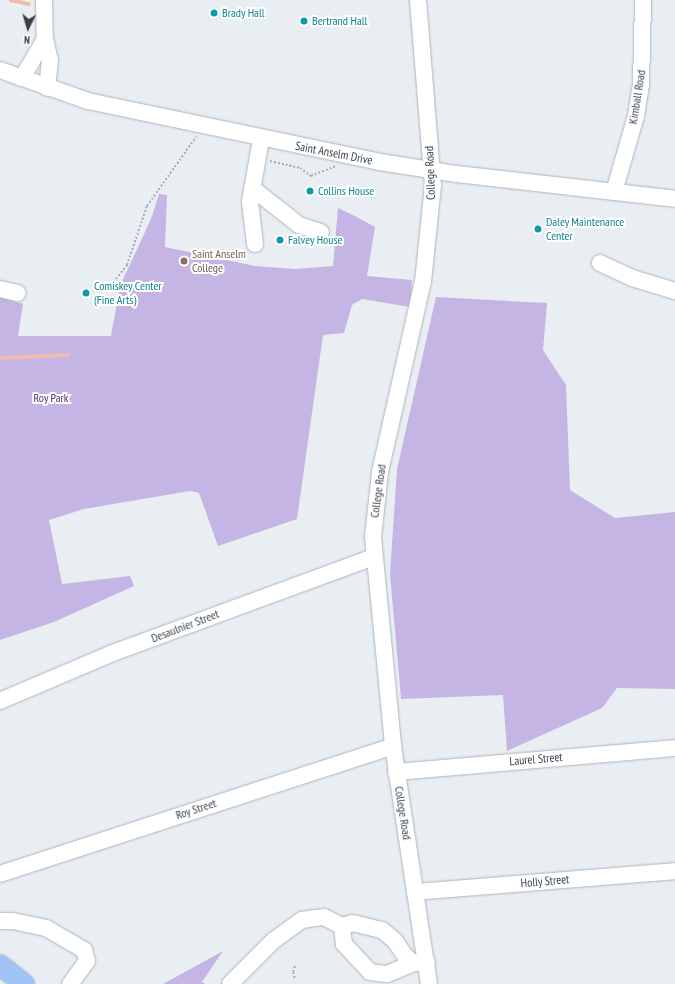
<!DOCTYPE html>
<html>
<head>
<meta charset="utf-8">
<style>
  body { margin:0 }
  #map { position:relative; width:675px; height:984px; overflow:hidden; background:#e9eef3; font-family:"PT Sans Narrow",sans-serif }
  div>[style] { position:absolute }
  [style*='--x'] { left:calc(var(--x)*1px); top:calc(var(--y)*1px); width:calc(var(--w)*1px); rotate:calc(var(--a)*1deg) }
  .green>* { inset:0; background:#c5b5e4 }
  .stream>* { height:3.5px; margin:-1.75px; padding:0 1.75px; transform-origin:1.75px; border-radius:1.75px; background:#ebbdaa }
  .path>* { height:2px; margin-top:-1px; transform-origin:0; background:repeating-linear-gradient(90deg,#9faebf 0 2px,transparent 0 4px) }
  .roads { filter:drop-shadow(0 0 1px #acb5be) drop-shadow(0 0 1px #acb5be) }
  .minor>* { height:16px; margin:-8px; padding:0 8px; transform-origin:8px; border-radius:8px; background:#fff }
  .major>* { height:20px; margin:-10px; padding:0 10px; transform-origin:10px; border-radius:10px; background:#9fc2f7 }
  .dots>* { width:11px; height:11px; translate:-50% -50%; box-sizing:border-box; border:2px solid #fff; border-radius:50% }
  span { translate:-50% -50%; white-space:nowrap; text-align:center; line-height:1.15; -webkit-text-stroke:4px #fff; paint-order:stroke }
  .culture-label { font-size:12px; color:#0d838f }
  .left { translate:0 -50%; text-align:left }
  .street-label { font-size:12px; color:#383f47 }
  .education-label { font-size:12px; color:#785e54 }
  .park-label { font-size:12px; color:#522f75 }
  .north { position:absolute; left:8px; top:8px; width:40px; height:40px; -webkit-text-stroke:3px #fff; paint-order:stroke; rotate:185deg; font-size:11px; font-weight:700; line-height:16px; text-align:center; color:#383f47 }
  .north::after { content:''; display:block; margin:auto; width:14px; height:18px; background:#383f47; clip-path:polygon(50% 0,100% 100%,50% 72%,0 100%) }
</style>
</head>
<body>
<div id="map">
  <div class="green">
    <div style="clip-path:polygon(159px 194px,167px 195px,165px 247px,255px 266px,295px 269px,333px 266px,338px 208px,355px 216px,375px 227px,367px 276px,412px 280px,410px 307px,362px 299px,352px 305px,344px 333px,323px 335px,297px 519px,218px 546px,199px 493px,190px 491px,84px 509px,49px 520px,62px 584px,130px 576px,134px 586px,54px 622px,0 640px,0 297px,23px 304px,18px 336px,111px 336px,120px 286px,151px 219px)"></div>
    <div style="clip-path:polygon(436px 297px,547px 303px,543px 350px,566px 385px,570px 490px,615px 518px,675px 512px,675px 689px,617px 688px,602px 708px,507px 751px,503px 695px,401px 699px,390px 574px,397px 469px)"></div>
    <div style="clip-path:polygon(223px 951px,202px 982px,205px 984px,163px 984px)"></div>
  </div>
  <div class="stream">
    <div style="--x:11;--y:0;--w:18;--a:13"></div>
    <div style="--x:0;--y:358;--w:68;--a:-2.5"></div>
  </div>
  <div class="path">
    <div style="--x:270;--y:161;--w:31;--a:13"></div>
    <div style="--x:300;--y:168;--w:14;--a:36"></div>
    <div style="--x:311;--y:176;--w:27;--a:-22"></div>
    <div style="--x:99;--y:286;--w:7;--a:0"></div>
    <div style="--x:106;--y:286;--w:12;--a:-35"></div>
    <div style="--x:116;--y:279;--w:18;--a:-52"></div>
    <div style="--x:127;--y:265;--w:62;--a:-71.3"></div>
    <div style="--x:147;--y:206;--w:85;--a:-54.6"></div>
    <div style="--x:295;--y:966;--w:6;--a:108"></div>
    <div style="--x:293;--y:972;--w:7;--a:74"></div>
  </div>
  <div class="roads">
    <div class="minor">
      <div style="--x:44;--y:0;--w:39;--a:89"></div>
      <div style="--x:45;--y:39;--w:22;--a:77"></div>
      <div style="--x:50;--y:60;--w:28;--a:96"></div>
      <div style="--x:418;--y:0;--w:186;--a:85.4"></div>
      <div style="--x:433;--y:185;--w:97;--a:95.9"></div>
      <div style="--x:423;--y:281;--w:196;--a:102.7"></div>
      <div style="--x:380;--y:472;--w:65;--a:96.1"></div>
      <div style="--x:373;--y:537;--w:210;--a:84.5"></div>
      <div style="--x:393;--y:746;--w:241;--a:81.4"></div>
      <div style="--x:0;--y:70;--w:93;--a:19.4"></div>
      <div style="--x:88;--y:101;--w:298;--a:11.8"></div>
      <div style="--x:380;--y:162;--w:78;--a:8.9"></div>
      <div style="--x:457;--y:174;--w:219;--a:6.5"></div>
      <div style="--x:22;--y:78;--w:45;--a:-59.5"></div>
      <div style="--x:252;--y:188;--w:60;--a:38.2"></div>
      <div style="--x:299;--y:225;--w:23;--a:18"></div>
      <div style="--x:614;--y:192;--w:79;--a:-73.9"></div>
      <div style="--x:636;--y:116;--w:32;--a:-81"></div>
      <div style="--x:641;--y:84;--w:84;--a:-88.6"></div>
      <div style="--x:255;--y:244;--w:42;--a:-96.8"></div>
      <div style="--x:250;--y:202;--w:64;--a:-80.1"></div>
      <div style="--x:600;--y:263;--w:35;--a:25"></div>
      <div style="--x:632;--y:278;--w:45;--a:16.8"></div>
      <div style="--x:0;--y:289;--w:18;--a:13"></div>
      <div style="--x:0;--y:701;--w:120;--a:-23.1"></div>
      <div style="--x:110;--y:654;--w:281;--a:-20.2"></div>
      <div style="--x:396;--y:772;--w:280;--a:-4.9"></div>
      <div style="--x:0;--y:874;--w:413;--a:-18"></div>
      <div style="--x:415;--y:892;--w:261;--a:-4.6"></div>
      <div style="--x:0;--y:921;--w:13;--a:0"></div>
      <div style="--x:13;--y:921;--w:34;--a:12"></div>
      <div style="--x:46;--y:928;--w:44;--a:30.1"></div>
      <div style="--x:84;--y:950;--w:11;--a:75"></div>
      <div style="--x:87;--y:961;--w:29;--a:126"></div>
      <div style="--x:342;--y:926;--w:18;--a:84"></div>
      <div style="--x:344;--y:944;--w:38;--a:47"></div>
      <div style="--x:370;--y:972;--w:17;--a:7"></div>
      <div style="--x:387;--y:974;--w:29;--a:-22"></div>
      <div style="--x:414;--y:963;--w:13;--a:-4"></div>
      <div style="--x:342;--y:926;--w:11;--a:-15"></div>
      <div style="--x:353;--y:923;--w:30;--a:14"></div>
      <div style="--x:382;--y:930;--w:17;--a:40"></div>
      <div style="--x:395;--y:941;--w:18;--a:56"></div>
      <div style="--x:405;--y:956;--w:11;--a:38"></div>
      <div style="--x:230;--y:984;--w:61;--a:-45"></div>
      <div style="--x:273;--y:941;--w:36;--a:-36"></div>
      <div style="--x:302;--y:920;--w:22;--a:-8"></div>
      <div style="--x:324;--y:917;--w:20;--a:27"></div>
    </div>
    <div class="major">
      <div style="--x:0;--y:965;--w:31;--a:38"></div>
    </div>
  </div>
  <div class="dots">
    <div style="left:214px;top:13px;background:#0f9aa8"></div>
    <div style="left:304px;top:21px;background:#0f9aa8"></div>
    <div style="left:310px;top:191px;background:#0f9aa8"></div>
    <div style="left:538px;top:229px;background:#0f9aa8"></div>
    <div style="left:280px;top:240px;background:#0f9aa8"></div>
    <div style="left:184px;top:261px;background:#8d6e63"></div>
    <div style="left:86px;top:293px;background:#0f9aa8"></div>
  </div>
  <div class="culture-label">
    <span class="left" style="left:222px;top:13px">Brady Hall</span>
    <span class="left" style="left:312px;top:21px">Bertrand Hall</span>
    <span class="left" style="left:318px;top:191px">Collins House</span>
    <span class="left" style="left:546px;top:229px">Daley Maintenance<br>Center</span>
    <span class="left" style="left:288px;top:240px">Falvey House</span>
    <span class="left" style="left:94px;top:293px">Comiskey Center<br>(Fine Arts)</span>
  </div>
  <div class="street-label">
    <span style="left:637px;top:97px;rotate:-81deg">Kimball Road</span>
    <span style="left:334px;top:153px;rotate:11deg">Saint Anselm Drive</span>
    <span style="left:430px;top:173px;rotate:-92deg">College Road</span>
    <span style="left:378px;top:491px;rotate:-82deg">College Road</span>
    <span style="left:185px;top:626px;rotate:-21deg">Desaulnier Street</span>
    <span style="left:536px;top:759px;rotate:-5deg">Laurel Street</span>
    <span style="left:196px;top:809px;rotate:-18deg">Roy Street</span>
    <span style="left:403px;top:813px;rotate:81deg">College Road</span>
    <span style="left:545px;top:881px;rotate:-5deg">Holly Street</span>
  </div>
  <div class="education-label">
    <span class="left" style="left:192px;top:261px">Saint Anselm<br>College</span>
  </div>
  <div class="park-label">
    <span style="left:51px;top:398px">Roy Park</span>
  </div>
  <div class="north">N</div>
</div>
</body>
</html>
